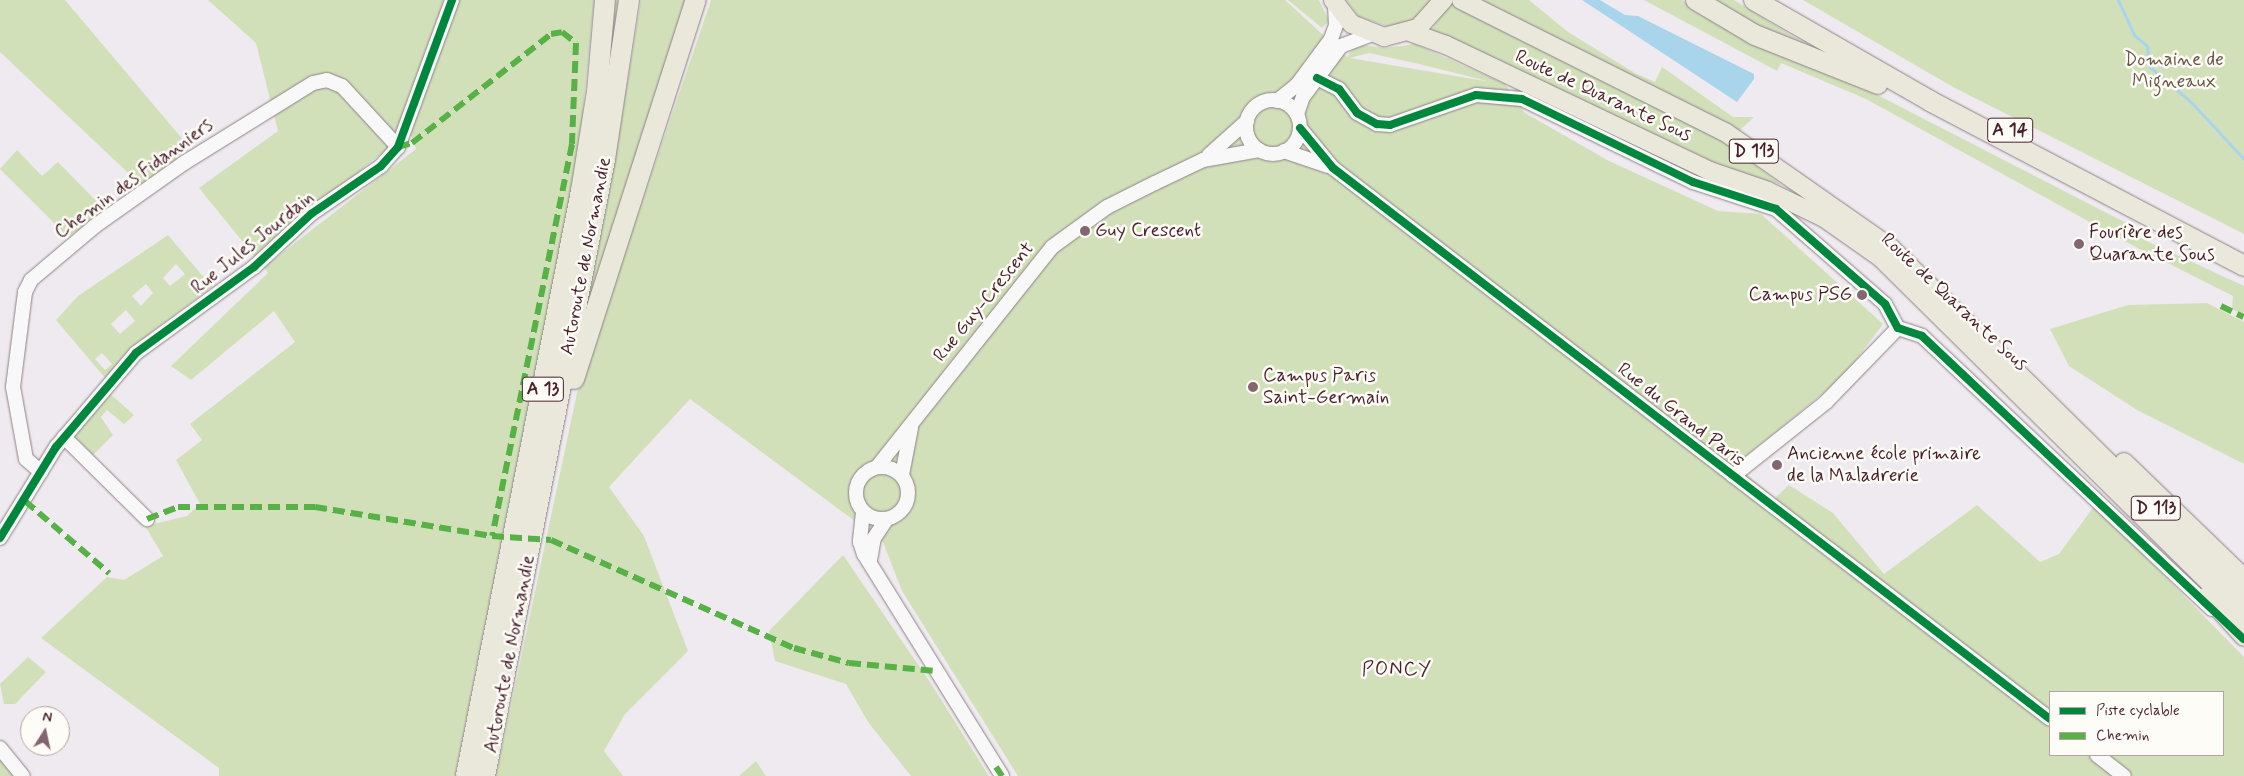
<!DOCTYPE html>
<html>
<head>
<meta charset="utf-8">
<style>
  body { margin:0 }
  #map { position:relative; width:2244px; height:776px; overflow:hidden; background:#efeaef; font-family:Mynerve,sans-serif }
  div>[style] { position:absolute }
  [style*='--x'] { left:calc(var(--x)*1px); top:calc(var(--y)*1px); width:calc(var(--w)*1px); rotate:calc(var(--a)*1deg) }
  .green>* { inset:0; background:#d2e0ba }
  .water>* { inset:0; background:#a8d4ec }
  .stream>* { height:3px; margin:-1.5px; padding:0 1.5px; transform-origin:1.5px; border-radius:1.5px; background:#a8d4ec }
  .roads { filter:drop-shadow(0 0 1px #8d8286) drop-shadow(0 0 1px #8d8286) }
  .minor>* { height:14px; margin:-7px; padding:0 7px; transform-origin:7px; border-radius:7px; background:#f9f8f8 }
  .minor>.ring { margin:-7px; padding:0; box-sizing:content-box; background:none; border:14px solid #f9f8f8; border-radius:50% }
  .major>* { height:18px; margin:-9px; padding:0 9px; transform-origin:9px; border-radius:9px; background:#eae7db }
  .highway>* { height:20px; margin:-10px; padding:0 10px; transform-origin:10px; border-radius:10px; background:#eae7db }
  .quiet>* { height:6px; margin-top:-3px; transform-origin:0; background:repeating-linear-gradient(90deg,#57b146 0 12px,transparent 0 18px) }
  .cycleway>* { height:8px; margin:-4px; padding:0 4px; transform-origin:4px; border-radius:4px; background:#00873e }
  .dots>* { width:14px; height:14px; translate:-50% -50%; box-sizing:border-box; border:2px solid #fdfcf7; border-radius:50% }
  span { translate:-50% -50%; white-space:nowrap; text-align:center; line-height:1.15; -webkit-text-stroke:5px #fdfcf7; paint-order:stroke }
  .shield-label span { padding:1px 4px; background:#fdfcf7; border:1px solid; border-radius:4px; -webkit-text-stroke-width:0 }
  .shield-label { font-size:18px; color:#4a1f2b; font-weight:700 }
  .park-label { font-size:19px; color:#6c5649 }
  .street-label { font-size:19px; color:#4a1f2b }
  .poi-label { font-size:19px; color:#4a1f2b }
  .left { translate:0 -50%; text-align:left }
  .right { translate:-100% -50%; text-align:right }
  .neighbourhood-label { font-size:20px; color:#4a1f2b; letter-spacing:1px }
  .legend { position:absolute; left:2049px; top:691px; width:175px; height:65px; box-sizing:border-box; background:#fdfcf7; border:1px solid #b5a4a5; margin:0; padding:6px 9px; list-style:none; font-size:15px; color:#4a1f2b }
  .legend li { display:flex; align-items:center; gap:10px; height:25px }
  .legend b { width:25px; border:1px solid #b5a4a5 }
  .north { position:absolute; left:20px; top:706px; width:50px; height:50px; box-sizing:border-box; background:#fdfcf7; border:1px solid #b5a4a5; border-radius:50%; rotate:10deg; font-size:14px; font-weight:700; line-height:20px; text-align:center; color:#4a1f2b }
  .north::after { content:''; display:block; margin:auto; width:18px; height:22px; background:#846670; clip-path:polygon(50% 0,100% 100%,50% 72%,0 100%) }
</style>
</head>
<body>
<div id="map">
  <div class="green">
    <div style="clip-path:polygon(0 0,65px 0,185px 142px,174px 164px,142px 186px,0 52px)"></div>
    <div style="clip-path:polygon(208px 0,594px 0,579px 150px,455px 776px,219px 776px,219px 768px,41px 638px,107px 577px,124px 580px,163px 556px,145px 526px,187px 516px,200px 504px,176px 460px,202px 440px,190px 424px,295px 342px,274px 311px,191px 380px,171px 366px,268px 273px,264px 267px,416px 149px,411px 135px,394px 143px,255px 257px,199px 188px,278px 131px,256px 43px)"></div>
    <div style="clip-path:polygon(614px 0,623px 0,609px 96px)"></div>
    <div style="clip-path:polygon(641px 0,687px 0,583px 325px,611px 183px)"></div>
    <div style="clip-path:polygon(evenodd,711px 0,1285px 0,1347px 57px,1354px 47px,1364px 45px,1385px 48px,1415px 44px,1505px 84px,1525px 113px,1609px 161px,1718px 211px,1761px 214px,1883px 324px,1844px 376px,1735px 465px,1775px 498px,1789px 485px,1833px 513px,1884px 574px,1977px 505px,2040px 562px,2059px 554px,2095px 505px,2244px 657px,2244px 776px,1018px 776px,902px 591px,883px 542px,690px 399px,609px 487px,644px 536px,688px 651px,625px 714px,604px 751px,623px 776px,496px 776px,577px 393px,711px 0,1369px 53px,1419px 64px,1491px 82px,1350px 58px,1369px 53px,711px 0,2050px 692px,2223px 692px,2223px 755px,2050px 755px,2050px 692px)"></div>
    <div style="clip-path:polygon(1288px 0,1319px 0,1329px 21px,1322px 28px)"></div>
    <div style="clip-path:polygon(1346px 0,1432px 0,1417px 18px,1390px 27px,1359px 17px)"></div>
    <div style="clip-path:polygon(1451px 0,1469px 14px,1714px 135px,1782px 185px,1717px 167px,1431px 31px)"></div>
    <div style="clip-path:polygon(1469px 0,1529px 0,1568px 32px,1635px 73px,1655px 82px,1662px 67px,1733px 117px,1754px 117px,1735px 135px)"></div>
    <div style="clip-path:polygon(1644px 0,1682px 0,1752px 43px,1860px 86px,2138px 229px,2134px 235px,2244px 286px,2244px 315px,2232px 309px,2233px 296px,2130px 244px,1866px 99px,1781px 63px,1777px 71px)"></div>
    <div style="clip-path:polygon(1706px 0,1734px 0,1831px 60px,1777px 39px)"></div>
    <div style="clip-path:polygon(1803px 0,2244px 0,2244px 234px,1953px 87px)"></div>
    <div style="clip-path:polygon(17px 150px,42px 176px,58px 162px,106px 211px,68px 237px,0 169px)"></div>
    <div style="clip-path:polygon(evenodd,168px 235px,212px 287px,151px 332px,106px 379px,56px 320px,78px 296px,168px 235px,176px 264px,185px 274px,170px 286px,163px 278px,176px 264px,168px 235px,146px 284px,153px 293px,141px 306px,132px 296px,146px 284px,168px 235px,126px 310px,135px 321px,120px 334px,111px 324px,126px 310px,168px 235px,102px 353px,112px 364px,105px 370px,95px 359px,102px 353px)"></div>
    <div style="clip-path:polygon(2207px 303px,2244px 322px,2244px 464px,2137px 410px,2069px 366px,2050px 329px,2128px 305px)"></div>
    <div style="clip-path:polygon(108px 392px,134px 415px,124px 424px,107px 410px,101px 417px,113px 435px,93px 455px,75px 437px,76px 430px)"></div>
    <div style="clip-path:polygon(843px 555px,930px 682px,989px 776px,911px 776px,868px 722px,846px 684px,775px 661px,769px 631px)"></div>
    <div style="clip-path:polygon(28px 657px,46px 672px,15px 704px,4px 704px,0 684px)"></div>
    <div style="clip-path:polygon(0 757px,15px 776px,0 776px)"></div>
    <div style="clip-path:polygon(756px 761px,766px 776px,739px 776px)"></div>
  </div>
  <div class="water">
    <div style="clip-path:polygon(1582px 0,1600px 0,1625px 15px,1638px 16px,1754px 74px,1754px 79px,1737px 102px)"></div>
  </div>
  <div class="stream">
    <div style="--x:2118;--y:0;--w:38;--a:65"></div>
    <div style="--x:2134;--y:35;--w:17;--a:40"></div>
    <div style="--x:2147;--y:46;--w:20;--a:84"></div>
    <div style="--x:2149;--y:66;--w:57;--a:40.7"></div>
    <div style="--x:2192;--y:103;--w:76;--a:47.1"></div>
  </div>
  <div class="roads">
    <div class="minor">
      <div style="--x:1317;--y:78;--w:25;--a:27"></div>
      <div style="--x:1339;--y:89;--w:30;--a:53"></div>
      <div style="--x:1357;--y:113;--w:23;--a:29"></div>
      <div style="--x:1377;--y:124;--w:13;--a:4"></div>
      <div style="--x:1390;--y:125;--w:91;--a:-19.2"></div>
      <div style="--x:1476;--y:95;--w:46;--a:5"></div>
      <div style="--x:1522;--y:99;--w:190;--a:25.9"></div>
      <div style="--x:1693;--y:182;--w:87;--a:18"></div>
      <div style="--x:1776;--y:209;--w:145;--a:41.1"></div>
      <div style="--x:1885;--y:304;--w:27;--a:62"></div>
      <div style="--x:1898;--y:328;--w:25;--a:18"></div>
      <div style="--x:1922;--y:336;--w:398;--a:43.3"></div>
      <div class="ring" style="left:1246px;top:100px;width:40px;height:40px"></div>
      <div style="--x:1277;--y:101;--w:26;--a:-39"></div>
      <div style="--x:1297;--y:85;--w:57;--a:-53.5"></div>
      <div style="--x:1331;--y:39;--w:15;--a:-70"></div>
      <div style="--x:1336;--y:25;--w:21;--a:-93"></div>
      <div style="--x:1297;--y:114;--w:18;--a:-71"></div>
      <div style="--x:1303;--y:97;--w:64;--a:-53.3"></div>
      <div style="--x:1341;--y:46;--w:33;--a:-21"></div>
      <div style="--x:1300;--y:128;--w:52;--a:50.5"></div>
      <div style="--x:1333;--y:168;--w:904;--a:37.54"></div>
      <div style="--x:1284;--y:151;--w:46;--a:18.8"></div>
      <div style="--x:1209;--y:155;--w:51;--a:-41.8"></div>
      <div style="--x:64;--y:437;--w:117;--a:44.7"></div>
      <div class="ring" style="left:856px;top:467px;width:38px;height:38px"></div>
      <div style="--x:877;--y:467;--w:281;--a:-51.5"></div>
      <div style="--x:1052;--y:247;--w:68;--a:-36"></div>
      <div style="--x:1107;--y:207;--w:54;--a:-26.6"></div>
      <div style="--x:1155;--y:183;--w:53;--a:-25.6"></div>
      <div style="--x:1203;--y:160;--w:57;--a:-10.1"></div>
      <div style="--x:41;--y:472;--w:20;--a:-139"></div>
      <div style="--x:26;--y:459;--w:73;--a:-100.2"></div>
      <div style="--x:13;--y:387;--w:96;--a:-82.8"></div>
      <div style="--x:25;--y:292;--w:13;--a:-63"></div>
      <div style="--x:31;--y:280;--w:84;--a:-40.2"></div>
      <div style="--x:95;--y:226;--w:109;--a:-35.3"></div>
      <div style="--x:184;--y:163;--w:152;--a:-31.8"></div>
      <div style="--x:313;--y:83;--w:14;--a:-12"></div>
      <div style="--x:327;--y:80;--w:16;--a:22"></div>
      <div style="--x:342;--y:86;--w:83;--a:47.4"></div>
      <div style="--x:902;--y:475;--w:48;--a:-79.2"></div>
      <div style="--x:1733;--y:476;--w:119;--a:-38.5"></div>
      <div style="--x:1826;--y:402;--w:103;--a:-45.8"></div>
      <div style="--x:863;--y:512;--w:30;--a:96"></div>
      <div style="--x:860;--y:542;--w:13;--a:72"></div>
      <div style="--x:864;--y:554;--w:261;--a:58.1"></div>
      <div style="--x:0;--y:538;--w:107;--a:-58.4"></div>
      <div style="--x:56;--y:447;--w:123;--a:-49.6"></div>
      <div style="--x:136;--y:353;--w:146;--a:-36.1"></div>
      <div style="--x:254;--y:267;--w:78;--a:-42.9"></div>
      <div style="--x:311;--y:214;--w:85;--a:-34.4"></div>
      <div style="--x:381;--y:166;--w:25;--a:-48"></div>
      <div style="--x:398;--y:147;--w:157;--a:-69.8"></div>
      <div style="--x:870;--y:560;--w:22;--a:-80"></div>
      <div style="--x:874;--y:538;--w:23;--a:-56"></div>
      <div style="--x:0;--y:748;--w:36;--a:51"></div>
      <div style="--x:2097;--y:755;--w:34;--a:38"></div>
    </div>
    <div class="major">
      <div style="--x:1333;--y:0;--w:31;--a:52"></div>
      <div style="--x:1352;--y:24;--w:35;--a:22"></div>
      <div style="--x:1384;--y:37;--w:35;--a:-15"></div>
      <div style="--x:1418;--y:28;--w:38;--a:-48"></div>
      <div style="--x:1461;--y:0;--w:295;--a:26.6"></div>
      <div style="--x:1725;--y:132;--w:203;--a:34.9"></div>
      <div style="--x:1891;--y:248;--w:496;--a:44.6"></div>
      <div style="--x:1410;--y:32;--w:38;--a:20"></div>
      <div style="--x:1446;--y:45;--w:293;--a:25.5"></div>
      <div style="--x:1710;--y:171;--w:61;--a:19"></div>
      <div style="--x:1768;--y:191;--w:62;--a:25.7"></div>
      <div style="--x:1824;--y:218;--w:70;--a:35.1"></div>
      <div style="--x:1881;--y:258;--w:511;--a:44.68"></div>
      <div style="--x:2124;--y:462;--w:167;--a:44"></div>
      <div style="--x:2207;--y:596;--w:55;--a:47.9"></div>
    </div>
    <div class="highway">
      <div style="--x:1696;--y:0;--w:69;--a:30.7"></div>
      <div style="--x:1755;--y:35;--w:132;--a:21.7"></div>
      <div style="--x:1754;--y:0;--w:203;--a:29.8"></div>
      <div style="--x:1930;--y:101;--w:355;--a:27.7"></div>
      <div style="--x:574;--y:379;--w:398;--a:-72.2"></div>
      <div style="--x:466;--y:776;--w:596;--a:-78.88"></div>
      <div style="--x:581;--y:191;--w:101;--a:-80.9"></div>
      <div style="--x:597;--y:91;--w:91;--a:-85"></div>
      <div style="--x:485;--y:776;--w:629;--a:-78.99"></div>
      <div style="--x:605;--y:159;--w:161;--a:-81.4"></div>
    </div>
  </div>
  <div class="quiet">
    <div style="--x:398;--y:147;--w:15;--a:-16"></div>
    <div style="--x:412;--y:143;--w:177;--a:-38.1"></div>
    <div style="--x:551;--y:34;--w:11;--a:-10"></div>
    <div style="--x:562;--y:32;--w:18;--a:38"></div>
    <div style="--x:576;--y:43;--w:101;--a:92.3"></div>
    <div style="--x:572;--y:144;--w:400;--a:101.5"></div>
    <div style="--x:2221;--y:306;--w:25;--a:26"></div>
    <div style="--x:25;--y:501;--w:111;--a:40.6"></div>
    <div style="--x:147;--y:519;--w:33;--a:-21"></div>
    <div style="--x:178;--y:507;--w:137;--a:0"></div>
    <div style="--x:315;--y:507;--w:179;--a:9.3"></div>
    <div style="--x:492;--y:536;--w:59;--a:3.9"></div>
    <div style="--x:551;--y:540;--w:266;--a:24"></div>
    <div style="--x:794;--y:648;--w:57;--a:15.3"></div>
    <div style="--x:849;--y:663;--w:87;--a:5.3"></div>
    <div style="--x:996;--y:767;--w:11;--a:56"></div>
  </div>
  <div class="cycleway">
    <div style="--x:1317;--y:78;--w:25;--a:27"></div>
    <div style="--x:1339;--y:89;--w:30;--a:53"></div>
    <div style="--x:1357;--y:113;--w:23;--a:29"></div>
    <div style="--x:1377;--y:124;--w:13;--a:4"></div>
    <div style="--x:1390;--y:125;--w:91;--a:-19.2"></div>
    <div style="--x:1476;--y:95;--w:46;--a:5"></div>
    <div style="--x:1522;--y:99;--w:190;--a:25.9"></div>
    <div style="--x:1693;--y:182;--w:87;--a:18"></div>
    <div style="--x:1776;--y:209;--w:145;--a:41.1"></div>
    <div style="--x:1885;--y:304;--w:27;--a:62"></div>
    <div style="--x:1898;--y:328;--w:25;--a:18"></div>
    <div style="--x:1922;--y:336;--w:442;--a:43.3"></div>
    <div style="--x:1300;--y:128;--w:52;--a:50.5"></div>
    <div style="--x:1333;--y:168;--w:904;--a:37.54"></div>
    <div style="--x:0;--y:538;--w:107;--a:-58.4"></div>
    <div style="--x:56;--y:447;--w:123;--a:-49.6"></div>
    <div style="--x:136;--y:353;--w:146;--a:-36.1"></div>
    <div style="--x:254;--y:267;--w:78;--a:-42.9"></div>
    <div style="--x:311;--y:214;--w:85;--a:-34.4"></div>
    <div style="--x:381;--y:166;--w:25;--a:-48"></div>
    <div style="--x:398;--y:147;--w:157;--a:-69.8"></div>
  </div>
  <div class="dots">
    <div style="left:1085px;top:231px;background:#846670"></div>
    <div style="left:2079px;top:244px;background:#846670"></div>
    <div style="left:1862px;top:295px;background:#846670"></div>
    <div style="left:1253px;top:387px;background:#846670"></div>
    <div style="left:1777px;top:465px;background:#846670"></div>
  </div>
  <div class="shield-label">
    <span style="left:2010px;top:130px">A 14</span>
    <span style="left:1754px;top:151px">D 113</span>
    <span style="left:543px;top:389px">A 13</span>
    <span style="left:2156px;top:508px">D 113</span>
  </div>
  <div class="park-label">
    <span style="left:2174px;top:71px">Domaine de<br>Migneaux</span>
  </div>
  <div class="street-label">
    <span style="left:1603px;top:96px;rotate:25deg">Route de Quarante Sous</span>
    <span style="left:134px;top:179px;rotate:-36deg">Chemin des Fidanniers</span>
    <span style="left:253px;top:243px;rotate:-39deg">Rue Jules Jourdain</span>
    <span style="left:586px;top:256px;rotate:-79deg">Autoroute de Normandie</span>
    <span style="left:984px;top:302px;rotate:-51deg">Rue Guy-Crescent</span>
    <span style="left:1954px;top:302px;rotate:43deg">Route de Quarante Sous</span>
    <span style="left:1681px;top:415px;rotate:38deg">Rue du Grand Paris</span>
    <span style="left:510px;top:654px;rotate:-79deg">Autoroute de Normandie</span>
  </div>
  <div class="poi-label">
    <span class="left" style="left:1095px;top:231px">Guy Crescent</span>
    <span class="left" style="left:2089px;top:244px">Fourière des<br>Quarante Sous</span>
    <span class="right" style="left:1852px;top:295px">Campus PSG</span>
    <span class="left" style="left:1263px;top:387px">Campus Paris<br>Saint-Germain</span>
    <span class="left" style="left:1787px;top:465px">Ancienne école primaire<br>de la Maladrerie</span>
  </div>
  <div class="neighbourhood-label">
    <span style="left:1397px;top:669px">PONCY</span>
  </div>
  <ul class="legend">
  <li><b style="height:6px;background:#00873e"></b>Piste cyclable</li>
  <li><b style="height:6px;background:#57b146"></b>Chemin</li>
  </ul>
  <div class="north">N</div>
</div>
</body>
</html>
